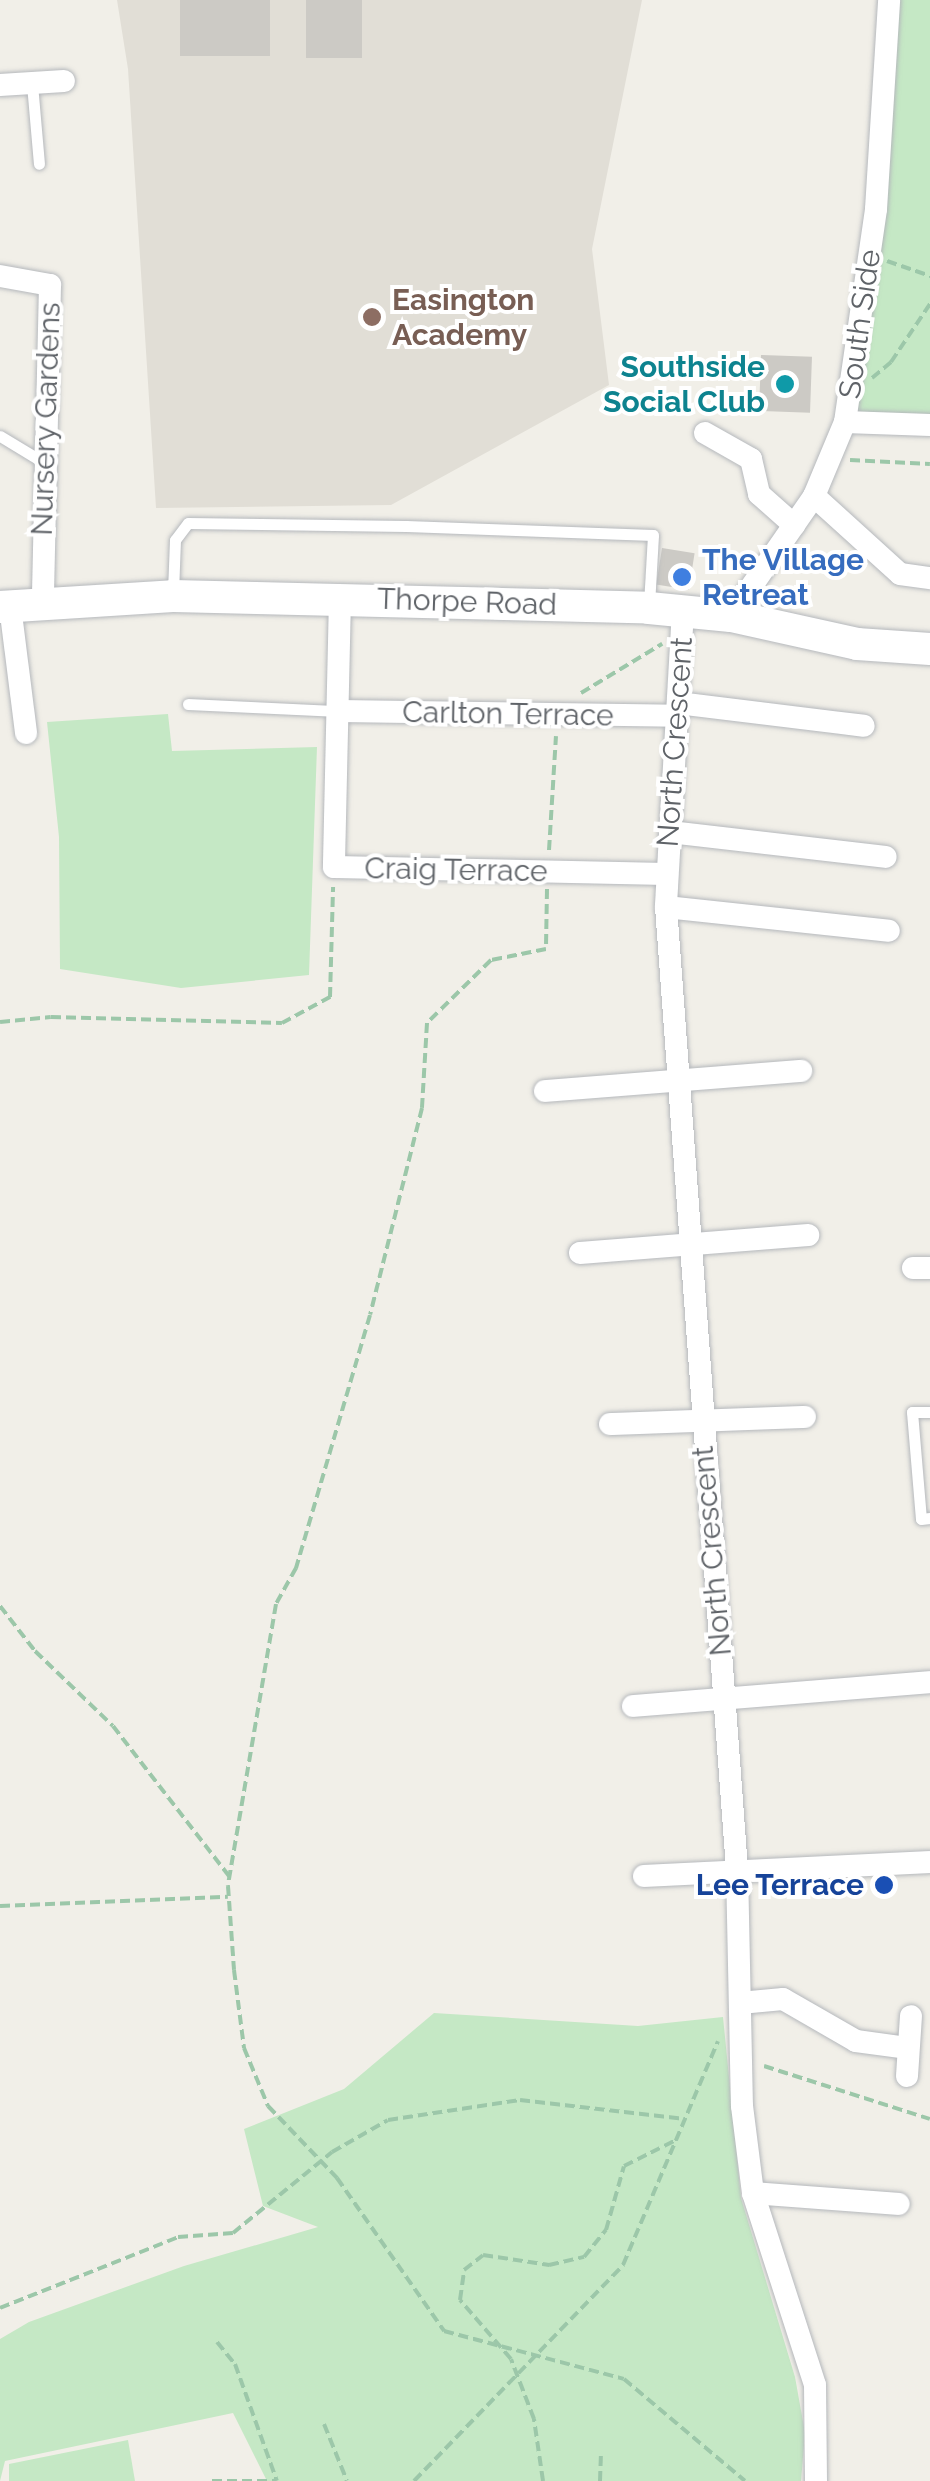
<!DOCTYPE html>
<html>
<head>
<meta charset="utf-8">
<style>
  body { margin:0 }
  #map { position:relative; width:930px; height:2481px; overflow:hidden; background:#f1efe8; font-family:Raleway,sans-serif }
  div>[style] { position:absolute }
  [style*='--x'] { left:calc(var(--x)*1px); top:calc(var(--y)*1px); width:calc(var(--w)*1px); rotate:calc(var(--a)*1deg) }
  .education>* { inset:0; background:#e1ded6 }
  .green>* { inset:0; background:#c5e8c5 }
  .building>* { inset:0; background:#cccac5; transform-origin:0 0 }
  .path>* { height:4px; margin-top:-2px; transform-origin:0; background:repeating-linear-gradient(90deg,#9cc7a9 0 10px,transparent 0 15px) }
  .roads { filter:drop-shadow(0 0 2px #b5b8bc) drop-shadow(0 0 2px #b5b8bc) }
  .service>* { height:11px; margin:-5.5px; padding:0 5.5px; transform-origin:5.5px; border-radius:5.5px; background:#fff }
  .minor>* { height:22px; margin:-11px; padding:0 11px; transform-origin:11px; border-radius:11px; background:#fff }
  .secondary>* { height:32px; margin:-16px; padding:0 16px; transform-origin:16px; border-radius:16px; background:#fff }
  .dots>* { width:28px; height:28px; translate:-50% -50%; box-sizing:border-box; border:5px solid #fff; border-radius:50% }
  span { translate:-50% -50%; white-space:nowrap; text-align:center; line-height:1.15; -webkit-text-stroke:8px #fff; paint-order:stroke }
  .education-label { font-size:30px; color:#785e54; font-weight:700 }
  .left { translate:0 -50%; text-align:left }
  .street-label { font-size:30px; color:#5f6368 }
  .culture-label { font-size:30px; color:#0d838f; font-weight:700 }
  .right { translate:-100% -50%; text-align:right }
  .shop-label { font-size:30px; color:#366cbe; font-weight:700 }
  .transit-label { font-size:30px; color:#164399; font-weight:700 }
</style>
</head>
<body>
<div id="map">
  <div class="education">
    <div style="clip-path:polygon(117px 0,642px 0,592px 249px,609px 385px,391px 505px,156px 508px,128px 69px)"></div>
  </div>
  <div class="green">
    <div style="clip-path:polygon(889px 0,930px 0,930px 425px,845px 422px)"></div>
    <div style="clip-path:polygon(168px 714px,172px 751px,317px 747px,309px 975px,181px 988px,60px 969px,59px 837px,47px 722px)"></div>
    <div style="clip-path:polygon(434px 2013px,638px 2026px,723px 2017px,741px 2198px,795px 2377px,805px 2433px,801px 2481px,267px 2481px,233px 2413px,5px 2461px,0 2481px,0 2339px,29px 2322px,184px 2266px,318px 2227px,263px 2206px,244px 2129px,344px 2089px)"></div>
    <div style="clip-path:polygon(128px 2440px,135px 2481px,9px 2481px,9px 2464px)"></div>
  </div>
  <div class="building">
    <div style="left:180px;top:0;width:90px;height:56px"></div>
    <div style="left:306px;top:0;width:56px;height:58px"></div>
    <div style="left:761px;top:355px;width:51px;height:56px;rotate:2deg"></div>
    <div style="left:662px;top:548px;width:33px;height:37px;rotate:9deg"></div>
  </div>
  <div class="path">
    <div style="--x:887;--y:261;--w:46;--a:19.2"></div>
    <div style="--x:872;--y:378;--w:25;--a:-40"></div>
    <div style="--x:891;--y:362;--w:70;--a:-56.1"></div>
    <div style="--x:850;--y:460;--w:80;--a:2.9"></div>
    <div style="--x:581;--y:693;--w:95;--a:-31.2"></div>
    <div style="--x:549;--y:850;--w:114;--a:-86.5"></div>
    <div style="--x:547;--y:889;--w:60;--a:91"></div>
    <div style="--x:546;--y:949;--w:56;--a:168.7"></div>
    <div style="--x:491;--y:960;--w:90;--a:135.5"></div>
    <div style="--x:427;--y:1023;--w:85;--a:93.4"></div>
    <div style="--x:422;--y:1108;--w:213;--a:104.1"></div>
    <div style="--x:370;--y:1315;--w:264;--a:106.3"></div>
    <div style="--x:296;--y:1568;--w:41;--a:119.1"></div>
    <div style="--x:276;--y:1604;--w:286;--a:99.7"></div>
    <div style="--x:228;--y:1886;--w:84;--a:85.9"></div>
    <div style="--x:234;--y:1970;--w:79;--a:82.7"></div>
    <div style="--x:244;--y:2048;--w:63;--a:67.5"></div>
    <div style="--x:268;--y:2106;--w:100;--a:46.2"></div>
    <div style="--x:337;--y:2178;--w:187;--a:55"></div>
    <div style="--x:444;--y:2331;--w:186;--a:14.9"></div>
    <div style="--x:624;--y:2379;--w:158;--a:40.1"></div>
    <div style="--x:0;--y:1022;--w:51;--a:-5.6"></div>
    <div style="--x:51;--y:1017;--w:231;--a:1.5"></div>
    <div style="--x:282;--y:1023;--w:55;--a:-28.4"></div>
    <div style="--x:330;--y:997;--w:110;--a:-88.4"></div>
    <div style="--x:0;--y:1606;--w:57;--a:52.1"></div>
    <div style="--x:35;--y:1651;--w:108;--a:43.9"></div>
    <div style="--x:113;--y:1726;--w:190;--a:52.3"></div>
    <div style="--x:0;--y:1906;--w:228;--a:-2.3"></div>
    <div style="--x:764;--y:2066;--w:174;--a:17.7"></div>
    <div style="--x:0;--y:2308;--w:192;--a:-21.7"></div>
    <div style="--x:178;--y:2237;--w:55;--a:-4.2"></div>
    <div style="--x:233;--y:2233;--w:128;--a:-39.3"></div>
    <div style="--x:332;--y:2152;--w:64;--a:-29.7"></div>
    <div style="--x:388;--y:2120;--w:134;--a:-8.6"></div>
    <div style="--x:520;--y:2100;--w:164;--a:6.6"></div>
    <div style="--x:217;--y:2342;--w:28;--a:51"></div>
    <div style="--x:235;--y:2364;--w:124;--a:70.3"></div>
    <div style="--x:324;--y:2424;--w:61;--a:68"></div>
    <div style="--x:212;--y:2481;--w:64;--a:0"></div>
    <div style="--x:414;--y:2481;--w:301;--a:-45.9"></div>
    <div style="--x:623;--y:2265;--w:243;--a:-67"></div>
    <div style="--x:543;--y:2481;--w:63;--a:-98.3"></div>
    <div style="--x:534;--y:2419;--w:64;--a:-111"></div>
    <div style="--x:511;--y:2359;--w:78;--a:-130.8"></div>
    <div style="--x:460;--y:2300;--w:30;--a:-82"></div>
    <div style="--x:464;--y:2270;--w:24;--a:-38"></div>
    <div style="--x:483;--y:2255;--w:67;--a:8.6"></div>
    <div style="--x:549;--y:2265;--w:36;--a:-13"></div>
    <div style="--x:584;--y:2257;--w:35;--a:-51"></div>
    <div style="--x:606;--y:2230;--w:66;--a:-74.3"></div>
    <div style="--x:624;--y:2166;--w:56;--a:-26.6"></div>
    <div style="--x:600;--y:2481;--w:29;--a:-88"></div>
  </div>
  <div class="roads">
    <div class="service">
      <div style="--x:32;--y:84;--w:80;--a:85"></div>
      <div style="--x:0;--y:436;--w:50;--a:31.2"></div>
      <div style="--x:173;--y:592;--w:52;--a:-87.8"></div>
      <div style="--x:175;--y:540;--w:21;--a:-53"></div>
      <div style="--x:188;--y:523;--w:218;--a:0.8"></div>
      <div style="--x:406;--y:526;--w:247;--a:2.1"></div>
      <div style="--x:653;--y:535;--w:69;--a:93.3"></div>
      <div style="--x:188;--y:704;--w:151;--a:2.7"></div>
      <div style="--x:930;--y:1412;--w:18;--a:180"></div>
      <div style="--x:912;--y:1412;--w:107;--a:85.2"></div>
      <div style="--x:921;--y:1519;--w:9;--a:-6"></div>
    </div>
    <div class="minor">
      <div style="--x:0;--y:85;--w:64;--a:-3.6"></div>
      <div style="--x:0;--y:276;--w:51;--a:10.2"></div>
      <div style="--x:50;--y:285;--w:318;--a:91.3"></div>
      <div style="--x:845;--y:422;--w:85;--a:2"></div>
      <div style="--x:705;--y:433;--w:53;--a:29.5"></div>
      <div style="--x:751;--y:459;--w:36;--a:77"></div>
      <div style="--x:759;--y:494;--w:47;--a:41.5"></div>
      <div style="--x:814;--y:496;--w:116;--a:42.2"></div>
      <div style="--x:900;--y:574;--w:30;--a:8"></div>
      <div style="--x:340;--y:598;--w:269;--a:91.3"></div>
      <div style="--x:334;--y:867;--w:333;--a:1.2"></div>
      <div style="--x:10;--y:606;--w:128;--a:82.8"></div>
      <div style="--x:683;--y:610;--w:297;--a:93.3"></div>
      <div style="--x:666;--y:907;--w:965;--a:85.78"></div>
      <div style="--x:737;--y:1869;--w:237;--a:88.8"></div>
      <div style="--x:742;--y:2106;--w:88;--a:82.8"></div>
      <div style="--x:753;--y:2193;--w:202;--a:72.1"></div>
      <div style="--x:815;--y:2385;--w:96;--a:89.4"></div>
      <div style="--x:731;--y:616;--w:146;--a:-55.3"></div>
      <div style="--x:814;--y:496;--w:80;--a:-67.3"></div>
      <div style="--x:845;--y:422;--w:215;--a:-81.7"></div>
      <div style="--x:876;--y:209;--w:209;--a:-86.4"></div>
      <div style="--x:678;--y:703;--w:187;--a:7"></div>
      <div style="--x:339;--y:711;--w:338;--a:0.8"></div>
      <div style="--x:670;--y:832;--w:217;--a:6.6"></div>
      <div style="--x:666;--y:907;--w:224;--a:6.1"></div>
      <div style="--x:545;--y:1091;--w:257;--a:-4.5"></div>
      <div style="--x:580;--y:1253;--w:229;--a:-4.5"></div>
      <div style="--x:913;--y:1268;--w:17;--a:0"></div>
      <div style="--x:610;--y:1424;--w:195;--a:-2.1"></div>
      <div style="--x:633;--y:1706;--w:298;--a:-4.6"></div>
      <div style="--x:644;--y:1876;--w:286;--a:-2.8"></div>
      <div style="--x:740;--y:2003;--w:43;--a:-5.3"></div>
      <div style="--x:783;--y:1999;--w:84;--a:29.9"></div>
      <div style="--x:856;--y:2041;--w:51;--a:7.8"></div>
      <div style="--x:907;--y:2076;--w:60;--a:-86.2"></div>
      <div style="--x:753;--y:2193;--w:146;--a:4.3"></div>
    </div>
    <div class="secondary">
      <div style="--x:0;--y:607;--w:173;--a:-3.6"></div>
      <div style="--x:173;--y:596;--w:476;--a:1.4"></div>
      <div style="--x:649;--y:608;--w:82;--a:5.6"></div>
      <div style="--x:731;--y:616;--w:129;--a:12.5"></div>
      <div style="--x:857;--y:644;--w:73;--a:3.9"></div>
    </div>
  </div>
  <div class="dots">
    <div style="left:372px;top:317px;background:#8d6e63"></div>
    <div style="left:785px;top:384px;background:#0f9aa8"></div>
    <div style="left:682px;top:577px;background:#3f7fe0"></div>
    <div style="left:884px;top:1885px;background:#1a4fb4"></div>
  </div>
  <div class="education-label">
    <span class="left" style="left:392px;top:317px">Easington<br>Academy</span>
  </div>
  <div class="street-label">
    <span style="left:860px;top:324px;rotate:-82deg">South Side</span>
    <span style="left:46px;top:419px;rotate:-88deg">Nursery Gardens</span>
    <span style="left:467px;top:602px;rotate:2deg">Thorpe Road</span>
    <span style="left:508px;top:714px;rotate:1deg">Carlton Terrace</span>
    <span style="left:675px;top:742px;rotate:-86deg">North Crescent</span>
    <span style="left:456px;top:870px;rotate:1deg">Craig Terrace</span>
    <span style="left:712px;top:1551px;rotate:-95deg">North Crescent</span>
  </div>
  <div class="culture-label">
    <span class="right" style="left:765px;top:384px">Southside<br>Social Club</span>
  </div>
  <div class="shop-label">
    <span class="left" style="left:702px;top:577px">The Village<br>Retreat</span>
  </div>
  <div class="transit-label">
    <span class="right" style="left:864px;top:1885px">Lee Terrace</span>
  </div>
</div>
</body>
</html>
